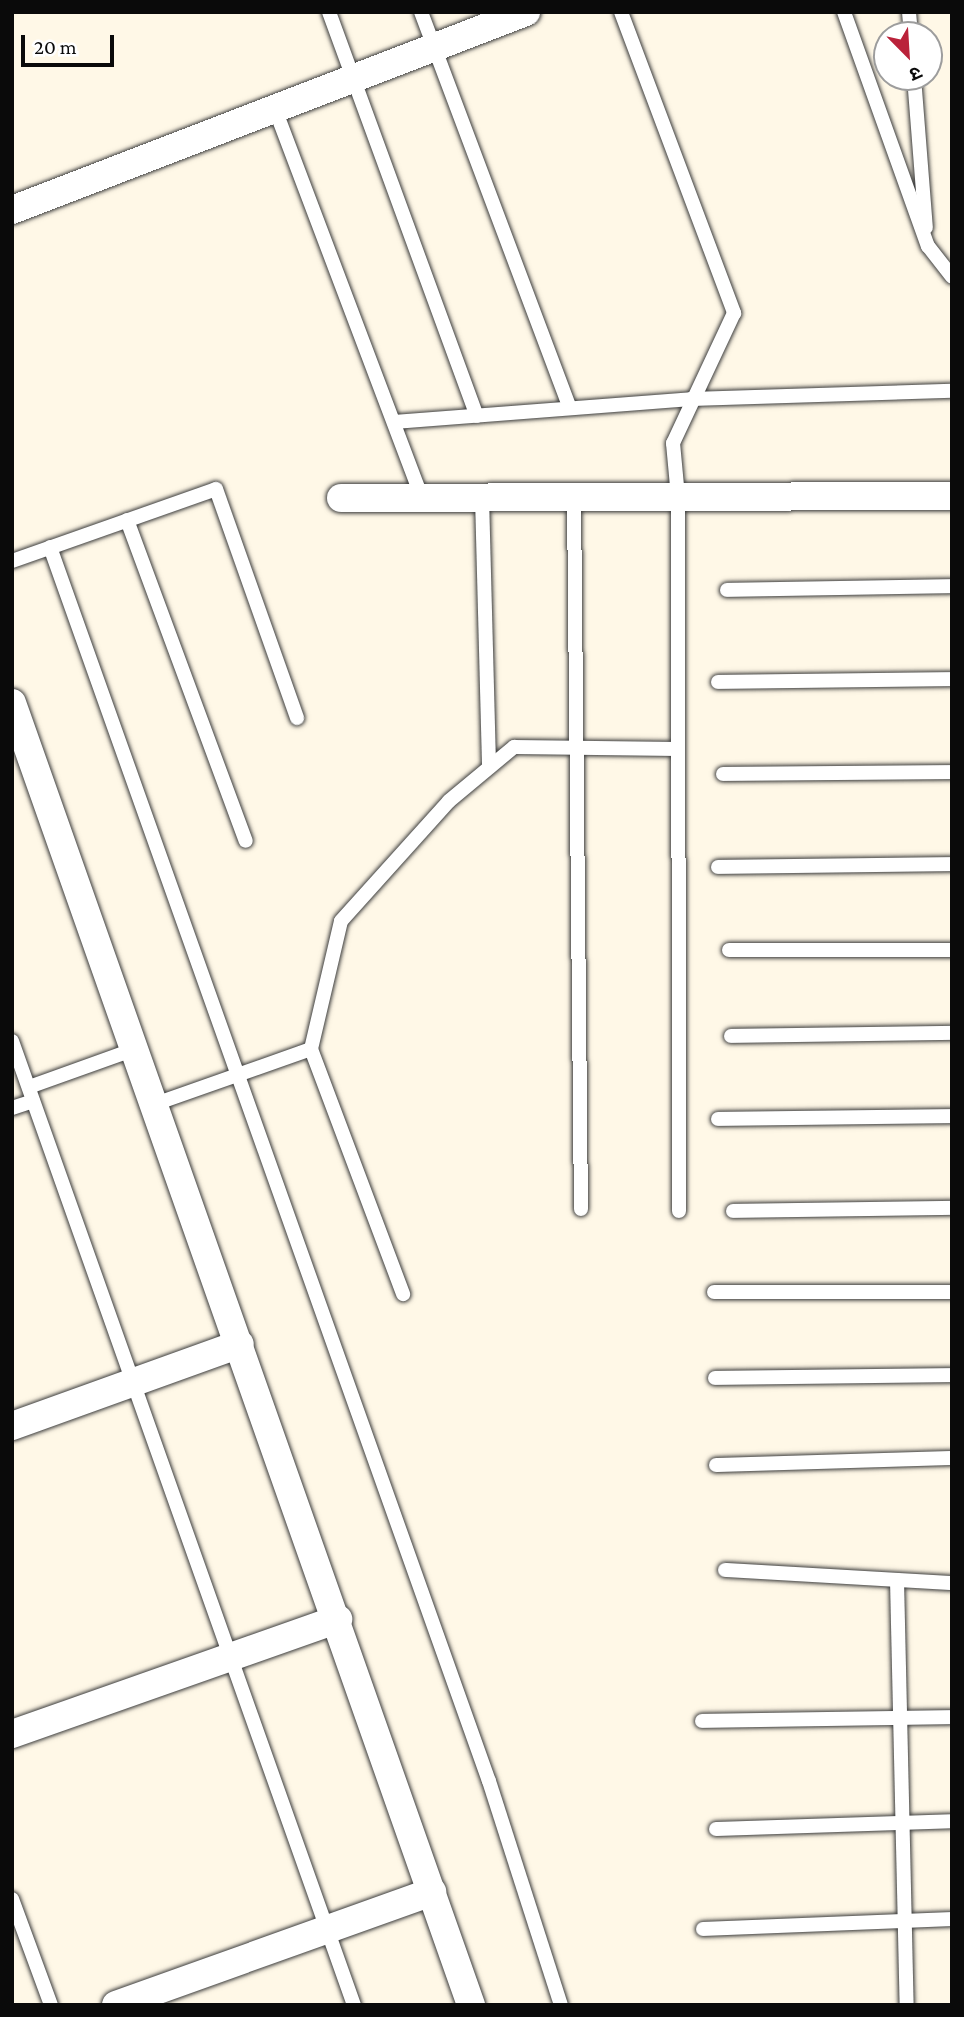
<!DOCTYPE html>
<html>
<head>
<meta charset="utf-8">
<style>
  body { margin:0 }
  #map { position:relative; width:964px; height:2017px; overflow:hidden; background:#fff8e7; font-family:"Crimson Pro","Noto Sans Devanagari",serif }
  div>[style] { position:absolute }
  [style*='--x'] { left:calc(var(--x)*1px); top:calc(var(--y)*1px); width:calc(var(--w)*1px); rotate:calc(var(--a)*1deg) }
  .roads { filter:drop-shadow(0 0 2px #3d3d3d) drop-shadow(0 0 2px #3d3d3d) }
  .service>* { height:14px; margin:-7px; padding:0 7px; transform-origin:7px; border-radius:7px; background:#fff }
  .minor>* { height:28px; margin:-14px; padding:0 14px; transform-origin:14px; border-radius:14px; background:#fff }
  span { translate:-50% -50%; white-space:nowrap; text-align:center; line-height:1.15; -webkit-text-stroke:7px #fff; paint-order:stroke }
  .frame { position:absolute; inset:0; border:14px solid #0a0a0a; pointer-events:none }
  .north { position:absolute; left:873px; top:21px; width:70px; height:70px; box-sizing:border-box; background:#fff; border:2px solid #9d9d9d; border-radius:50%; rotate:156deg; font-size:19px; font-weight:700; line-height:28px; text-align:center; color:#0a0a0a }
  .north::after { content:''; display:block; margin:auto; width:24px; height:32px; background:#ba223a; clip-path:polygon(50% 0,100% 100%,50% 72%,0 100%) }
  .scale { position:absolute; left:21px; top:35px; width:93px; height:32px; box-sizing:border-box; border:4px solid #0a0a0a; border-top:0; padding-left:9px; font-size:21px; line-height:24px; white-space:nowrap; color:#0a0a0a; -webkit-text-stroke:5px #fff; paint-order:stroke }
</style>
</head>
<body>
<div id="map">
  <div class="roads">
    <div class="service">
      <div style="--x:329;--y:12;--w:430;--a:69.9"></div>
      <div style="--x:421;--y:12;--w:423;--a:69.4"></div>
      <div style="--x:621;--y:12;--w:322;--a:69.4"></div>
      <div style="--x:734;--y:313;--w:144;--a:115.1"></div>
      <div style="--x:673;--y:443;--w:54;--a:84.7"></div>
      <div style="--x:678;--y:497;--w:714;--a:89.92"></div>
      <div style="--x:844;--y:12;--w:249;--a:70.3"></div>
      <div style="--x:928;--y:246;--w:39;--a:52"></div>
      <div style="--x:909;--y:12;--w:23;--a:85"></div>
      <div style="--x:914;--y:77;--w:151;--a:85.5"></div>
      <div style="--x:275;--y:109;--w:416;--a:69.3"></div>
      <div style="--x:394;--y:422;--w:298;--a:-4.4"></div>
      <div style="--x:691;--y:399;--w:261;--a:-1.8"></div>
      <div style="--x:482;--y:497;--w:270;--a:88.5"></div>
      <div style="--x:574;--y:497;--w:712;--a:89.44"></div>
      <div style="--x:127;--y:520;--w:342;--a:69.7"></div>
      <div style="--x:50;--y:547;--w:1310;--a:70.42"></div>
      <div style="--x:489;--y:1781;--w:235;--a:72.2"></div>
      <div style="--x:12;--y:561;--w:216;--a:-19.4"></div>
      <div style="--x:216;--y:489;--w:243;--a:70.5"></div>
      <div style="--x:727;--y:590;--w:225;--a:-1"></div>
      <div style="--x:718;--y:682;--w:234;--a:-0.7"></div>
      <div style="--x:723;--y:774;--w:229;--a:-0.5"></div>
      <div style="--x:718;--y:867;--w:234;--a:-0.7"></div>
      <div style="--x:729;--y:950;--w:223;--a:0"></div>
      <div style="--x:731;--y:1036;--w:221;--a:-0.8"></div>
      <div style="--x:12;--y:1041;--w:1023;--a:70.47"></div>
      <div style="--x:311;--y:1049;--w:262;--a:69.4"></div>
      <div style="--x:29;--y:1087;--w:113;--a:-19.7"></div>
      <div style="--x:155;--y:1104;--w:165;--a:-19.4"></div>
      <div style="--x:311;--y:1049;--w:131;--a:-76.8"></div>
      <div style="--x:341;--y:921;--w:161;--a:-48"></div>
      <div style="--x:449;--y:801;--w:85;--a:-39.7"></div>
      <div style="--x:514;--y:747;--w:164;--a:0.7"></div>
      <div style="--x:12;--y:1108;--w:22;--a:-18"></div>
      <div style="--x:718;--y:1119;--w:234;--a:-0.7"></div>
      <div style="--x:733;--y:1211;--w:219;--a:-0.8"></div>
      <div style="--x:714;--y:1292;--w:238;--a:0"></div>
      <div style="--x:715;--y:1378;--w:237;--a:-0.7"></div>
      <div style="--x:716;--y:1465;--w:236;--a:-1.7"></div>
      <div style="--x:725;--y:1570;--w:227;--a:3.3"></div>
      <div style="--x:897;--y:1580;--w:425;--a:88.7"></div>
      <div style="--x:702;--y:1721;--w:250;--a:-0.9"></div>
      <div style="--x:716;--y:1829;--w:236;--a:-1.9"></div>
      <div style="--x:12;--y:1899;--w:113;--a:69.8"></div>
      <div style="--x:703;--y:1929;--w:249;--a:-2.3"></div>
    </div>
    <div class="minor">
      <div style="--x:12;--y:210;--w:551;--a:-21.07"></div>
      <div style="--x:341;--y:498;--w:611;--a:-0.19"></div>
      <div style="--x:12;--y:703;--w:1381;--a:70.58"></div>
      <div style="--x:12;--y:1426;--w:242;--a:-19.8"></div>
      <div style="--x:12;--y:1734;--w:346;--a:-19.4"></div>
      <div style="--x:116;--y:2005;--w:336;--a:-19.7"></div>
    </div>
  </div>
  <div class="frame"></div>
  <div class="north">उ</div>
  <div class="scale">20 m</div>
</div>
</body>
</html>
